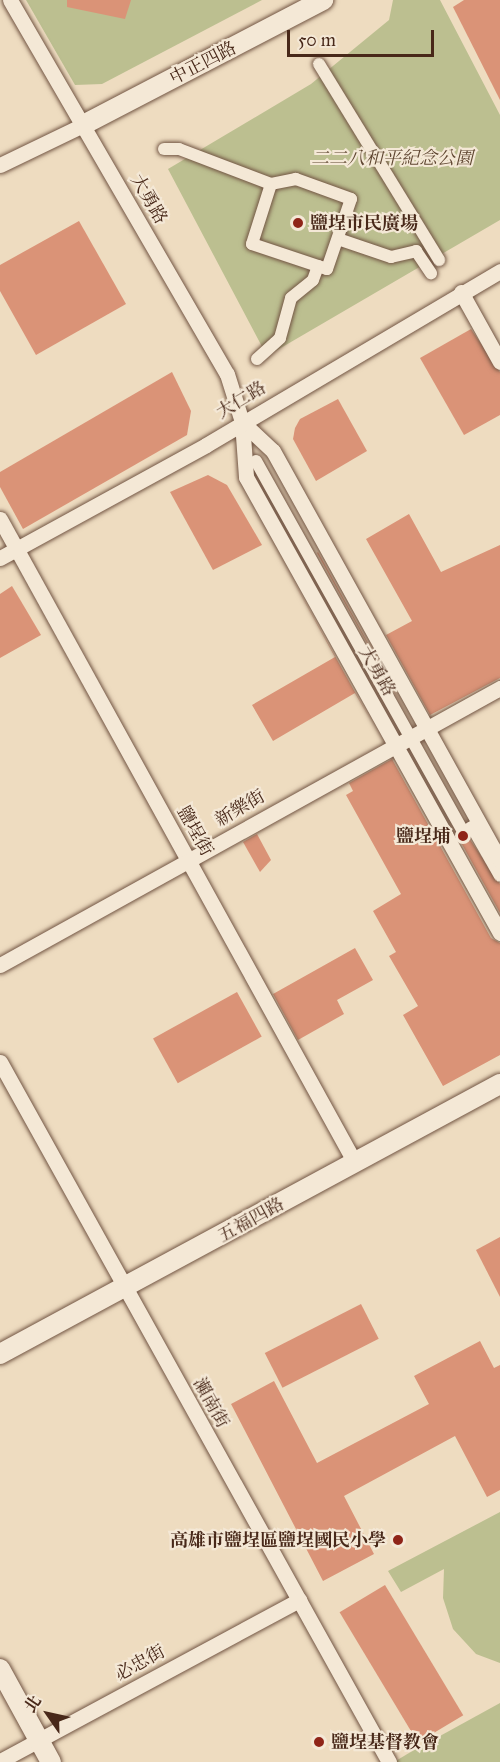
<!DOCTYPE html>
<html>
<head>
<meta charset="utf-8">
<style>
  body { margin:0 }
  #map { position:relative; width:500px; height:1762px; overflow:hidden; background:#eedcc0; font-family:"IM FELL Great Primer","Noto Serif TC",serif }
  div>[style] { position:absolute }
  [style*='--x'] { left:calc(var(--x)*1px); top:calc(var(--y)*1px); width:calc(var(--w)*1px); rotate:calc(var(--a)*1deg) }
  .green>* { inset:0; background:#bcbf90 }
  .building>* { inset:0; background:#da9377; transform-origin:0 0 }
  .roads { filter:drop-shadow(0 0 2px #725543) drop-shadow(0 0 2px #725543) }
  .pedestrian>* { height:12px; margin:-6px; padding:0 6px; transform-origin:6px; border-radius:6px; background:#f4e8d6 }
  .minor>* { height:15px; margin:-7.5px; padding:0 7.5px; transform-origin:7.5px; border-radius:7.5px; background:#f4e8d6 }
  .tertiary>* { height:20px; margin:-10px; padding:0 10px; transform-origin:10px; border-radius:10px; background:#f4e8d6 }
  .dots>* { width:16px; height:16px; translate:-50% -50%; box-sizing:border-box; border:3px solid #f4e8d6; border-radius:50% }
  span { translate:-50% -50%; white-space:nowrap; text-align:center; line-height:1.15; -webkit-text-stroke:4.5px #f4e8d6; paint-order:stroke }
  .street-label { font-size:18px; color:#482819 }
  .park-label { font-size:18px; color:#5f4631; font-style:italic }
  .poi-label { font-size:18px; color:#482819; font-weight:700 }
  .left { translate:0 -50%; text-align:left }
  .right { translate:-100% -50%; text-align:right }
  .north { position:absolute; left:18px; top:1684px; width:60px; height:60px; -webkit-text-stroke:4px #f4e8d6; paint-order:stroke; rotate:304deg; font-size:16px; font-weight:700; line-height:24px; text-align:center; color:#482819 }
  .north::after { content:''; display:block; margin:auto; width:21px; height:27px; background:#482819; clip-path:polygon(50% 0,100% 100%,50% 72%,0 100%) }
  .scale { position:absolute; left:287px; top:30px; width:147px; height:27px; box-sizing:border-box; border:3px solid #482819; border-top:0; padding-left:8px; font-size:18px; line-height:21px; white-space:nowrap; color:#482819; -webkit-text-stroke:4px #f4e8d6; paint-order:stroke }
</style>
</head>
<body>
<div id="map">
  <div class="green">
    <div style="clip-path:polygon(26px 0,262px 0,102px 84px,75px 85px)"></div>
    <div style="clip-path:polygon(393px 0,440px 0,500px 115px,500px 220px,267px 356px,168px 169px,311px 84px,389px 20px)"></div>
    <div style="clip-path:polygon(500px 1512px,500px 1663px,476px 1654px,453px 1629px,443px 1598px,444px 1569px,401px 1592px,388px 1571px)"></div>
    <div style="clip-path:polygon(500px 1703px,500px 1762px,394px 1762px,409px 1753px)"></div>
  </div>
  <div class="building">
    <div style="clip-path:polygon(67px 0,131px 0,125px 19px,67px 7px)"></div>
    <div style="clip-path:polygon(464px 0,500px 0,500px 100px,453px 7px)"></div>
    <div style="clip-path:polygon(79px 221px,126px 304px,36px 355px,0 291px,0 265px)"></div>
    <div style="clip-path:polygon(471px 329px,500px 372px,500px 415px,464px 435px,420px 358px)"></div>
    <div style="clip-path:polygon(172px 372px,191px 411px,187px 435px,23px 529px,0 487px,0 472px)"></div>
    <div style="clip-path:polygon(338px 399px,367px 451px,316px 481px,293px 439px,295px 428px,300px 419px)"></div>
    <div style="clip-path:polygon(208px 475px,227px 485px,262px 545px,213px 570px,170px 492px)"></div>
    <div style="clip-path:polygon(409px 514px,441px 572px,500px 545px,500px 678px,430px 715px,386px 635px,412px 621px,366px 539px)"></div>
    <div style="clip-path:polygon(318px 552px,413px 725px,317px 553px)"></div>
    <div style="clip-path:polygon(286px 568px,370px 719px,355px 693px,273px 741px,252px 705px,335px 657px)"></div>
    <div style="clip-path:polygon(12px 586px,41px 635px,0 658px,0 594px)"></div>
    <div style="clip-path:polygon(392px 759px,491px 938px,500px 943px,500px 1055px,443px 1086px,403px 1015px,418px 1006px,389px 956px,396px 952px,373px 911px,401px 894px,346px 795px,353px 791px,349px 783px)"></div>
    <div style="clip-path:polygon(257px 834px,271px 860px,260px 872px,243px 842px)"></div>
    <div style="clip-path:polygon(469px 838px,500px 884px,500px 913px,459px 839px)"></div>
    <div style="clip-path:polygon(355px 948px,373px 980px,337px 1000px,344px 1014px,298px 1040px,273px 994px)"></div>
    <div style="left:237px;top:992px;width:51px;height:96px;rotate:61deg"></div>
    <div style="clip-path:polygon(500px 1237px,500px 1297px,476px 1250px)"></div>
    <div style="left:361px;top:1304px;width:39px;height:108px;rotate:63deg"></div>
    <div style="clip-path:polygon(480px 1341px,494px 1368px,500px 1365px,500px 1490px,487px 1497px,455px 1436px,344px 1496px,374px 1554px,323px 1581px,231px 1404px,274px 1381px,317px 1463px,429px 1404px,414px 1376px)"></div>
    <div style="left:385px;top:1585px;width:152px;height:53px;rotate:59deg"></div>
  </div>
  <div class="roads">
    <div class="pedestrian">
      <div style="--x:319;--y:64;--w:230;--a:58.5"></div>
      <div style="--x:164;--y:149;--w:15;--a:0"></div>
      <div style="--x:179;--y:149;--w:98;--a:20.8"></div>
      <div style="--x:271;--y:184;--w:63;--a:107.6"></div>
      <div style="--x:252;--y:244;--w:79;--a:18.4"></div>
      <div style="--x:327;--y:269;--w:74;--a:-71.1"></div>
      <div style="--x:351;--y:199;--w:59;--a:-160"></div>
      <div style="--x:296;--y:179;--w:25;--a:169"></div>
      <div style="--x:338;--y:239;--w:56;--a:18.8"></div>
      <div style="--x:391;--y:257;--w:26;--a:-13"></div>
      <div style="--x:416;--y:251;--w:27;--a:56"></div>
      <div style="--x:257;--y:359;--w:31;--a:-42"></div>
      <div style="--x:280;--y:338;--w:41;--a:-74.6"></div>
      <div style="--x:291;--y:298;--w:28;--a:-39"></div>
      <div style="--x:313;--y:280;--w:15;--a:-70"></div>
      <div style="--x:256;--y:461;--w:425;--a:60.8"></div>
      <div style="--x:463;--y:832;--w:10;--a:-29"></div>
      <div style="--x:472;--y:827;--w:56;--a:60.3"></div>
    </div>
    <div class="minor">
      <div style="--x:10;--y:0;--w:432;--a:59.9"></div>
      <div style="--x:227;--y:374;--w:50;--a:72.6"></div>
      <div style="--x:242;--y:422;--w:55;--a:85.8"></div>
      <div style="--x:246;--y:477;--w:522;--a:60.88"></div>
      <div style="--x:0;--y:165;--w:92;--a:-25.7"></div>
      <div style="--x:461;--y:292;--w:80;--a:60.9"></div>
      <div style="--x:242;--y:422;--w:42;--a:43.1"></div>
      <div style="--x:273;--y:451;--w:469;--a:61"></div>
      <div style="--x:0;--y:519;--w:735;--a:61.13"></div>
      <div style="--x:0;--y:558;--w:235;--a:-28.7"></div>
      <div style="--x:206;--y:445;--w:342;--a:-30.6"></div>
      <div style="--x:0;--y:965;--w:572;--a:-28.99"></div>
      <div style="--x:0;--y:1062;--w:801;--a:60.94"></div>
      <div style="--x:0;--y:1761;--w:340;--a:-28.3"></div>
    </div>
    <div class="tertiary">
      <div style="--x:83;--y:125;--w:271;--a:-27.5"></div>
      <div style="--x:0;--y:1354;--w:568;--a:-28.37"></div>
      <div style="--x:0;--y:1669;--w:106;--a:61.3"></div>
    </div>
  </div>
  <div class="dots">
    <div style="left:298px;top:223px;background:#8f2418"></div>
    <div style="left:463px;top:836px;background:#8f2418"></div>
    <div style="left:398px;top:1540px;background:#8f2418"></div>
    <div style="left:319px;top:1742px;background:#8f2418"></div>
  </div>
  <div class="street-label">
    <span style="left:203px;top:63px;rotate:-27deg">中正四路</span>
    <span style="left:149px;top:199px;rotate:60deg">大勇路</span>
    <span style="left:241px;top:400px;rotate:-31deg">大仁路</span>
    <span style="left:377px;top:671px;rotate:60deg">大勇路</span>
    <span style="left:240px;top:808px;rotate:-30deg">新樂街</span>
    <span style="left:195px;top:831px;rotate:61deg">鹽埕街</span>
    <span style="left:251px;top:1220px;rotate:-29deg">五福四路</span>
    <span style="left:211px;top:1403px;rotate:61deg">瀨南街</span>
    <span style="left:140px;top:1663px;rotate:-29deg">必忠街</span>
  </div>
  <div class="park-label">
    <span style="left:392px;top:158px">二二八和平紀念公園</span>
  </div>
  <div class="poi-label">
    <span class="left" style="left:310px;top:223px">鹽埕市民廣場</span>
    <span class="right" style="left:450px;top:836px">鹽埕埔</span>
    <span class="right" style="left:386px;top:1540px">高雄市鹽埕區鹽埕國民小學</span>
    <span class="left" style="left:331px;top:1742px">鹽埕基督教會</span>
  </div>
  <div class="north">北</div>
  <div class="scale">50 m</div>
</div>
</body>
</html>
